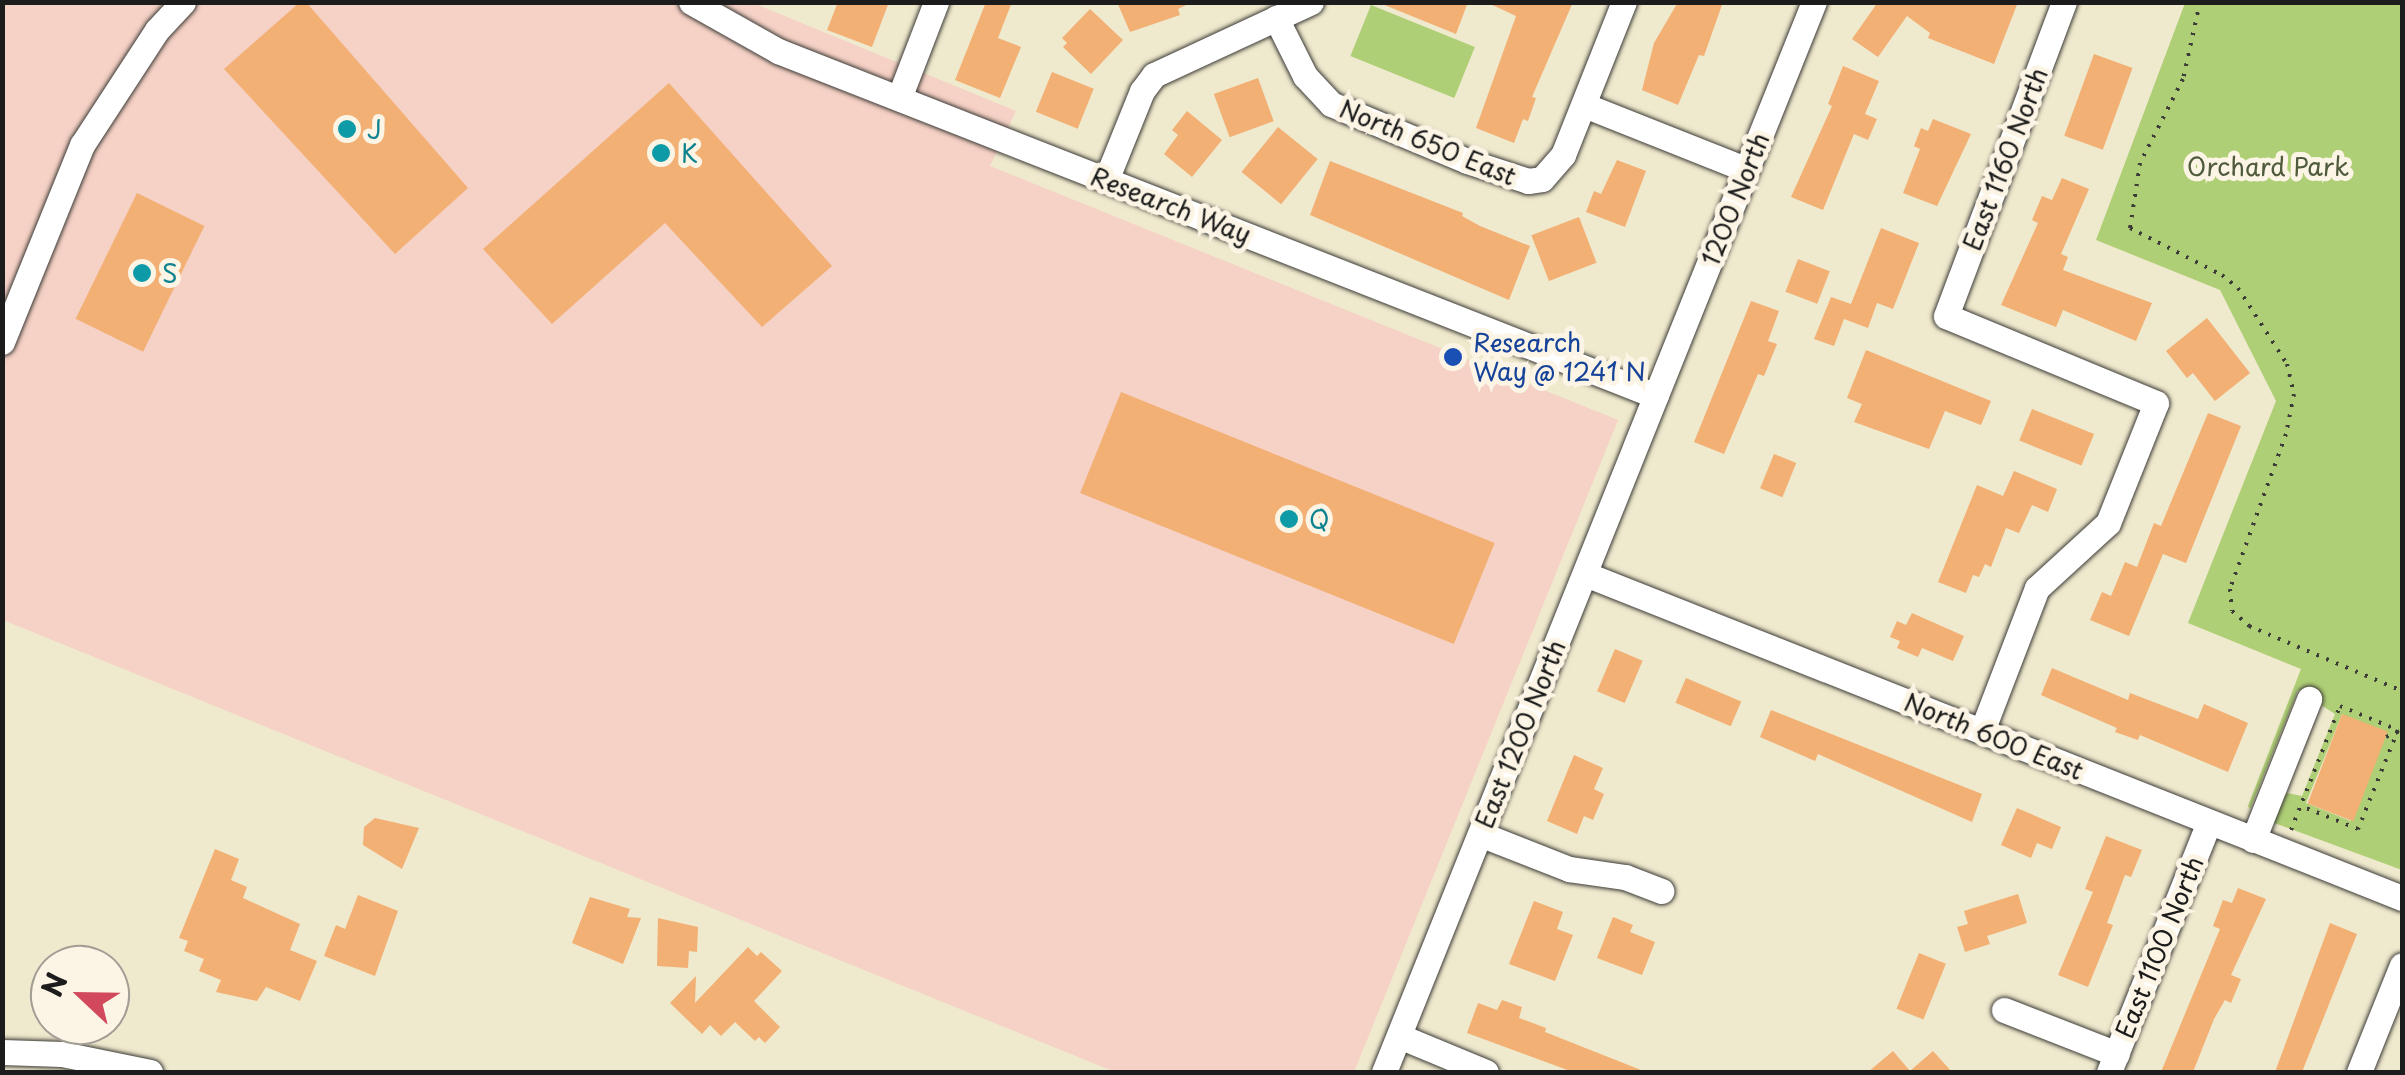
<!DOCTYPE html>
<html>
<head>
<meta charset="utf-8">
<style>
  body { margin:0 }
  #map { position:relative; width:2405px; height:1075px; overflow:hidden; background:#efe9cd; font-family:"Playpen Sans",sans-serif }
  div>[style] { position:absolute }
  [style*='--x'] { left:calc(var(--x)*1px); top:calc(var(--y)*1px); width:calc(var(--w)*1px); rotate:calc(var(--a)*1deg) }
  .built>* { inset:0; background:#f6d1c5 }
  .green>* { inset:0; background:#afcf76; transform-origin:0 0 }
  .building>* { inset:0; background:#f2b074; transform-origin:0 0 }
  .path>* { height:4px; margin-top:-2px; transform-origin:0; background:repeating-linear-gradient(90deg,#3c3b37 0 2.5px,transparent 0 10.5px) }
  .roads { filter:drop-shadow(0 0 2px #3c3b37) drop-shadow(0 0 2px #3c3b37) }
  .minor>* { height:25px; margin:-12.5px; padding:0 12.5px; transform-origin:12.5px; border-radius:12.5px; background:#fff }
  .dots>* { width:28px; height:28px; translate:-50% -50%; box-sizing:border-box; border:5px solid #fcf5e5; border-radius:50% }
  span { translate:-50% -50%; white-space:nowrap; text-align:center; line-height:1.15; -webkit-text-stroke:10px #fcf5e5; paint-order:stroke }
  .culture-label { font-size:25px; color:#0d838f }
  .left { translate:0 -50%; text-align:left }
  .street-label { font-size:25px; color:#1c1c1c }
  .park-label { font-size:25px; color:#4f5b3c }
  .transit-label { font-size:25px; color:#164399 }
  .frame { position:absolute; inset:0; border:5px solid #1c1c1c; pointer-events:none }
  .north { position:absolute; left:30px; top:945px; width:100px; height:100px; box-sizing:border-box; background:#fcf5e5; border:2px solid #a29e95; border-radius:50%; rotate:292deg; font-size:28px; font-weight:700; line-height:40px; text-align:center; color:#1c1c1c }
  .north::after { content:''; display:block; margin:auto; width:35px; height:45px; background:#d1495b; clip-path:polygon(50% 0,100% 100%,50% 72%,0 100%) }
</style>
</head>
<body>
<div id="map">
  <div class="built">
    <div style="clip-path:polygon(2px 3px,753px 3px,1016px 111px,990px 166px,1618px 420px,1354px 1072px,1115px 1072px,3px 620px)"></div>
  </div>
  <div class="green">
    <div style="clip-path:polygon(evenodd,2185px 3px,2402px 3px,2402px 870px,2266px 820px,2287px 793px,2302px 796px,2335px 714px,2321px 705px,2320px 698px,2298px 690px,2250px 809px,2248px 806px,2301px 669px,2188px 623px,2276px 401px,2220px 290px,2096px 240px,2185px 3px,2342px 714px,2351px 821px,2306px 803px,2342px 714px)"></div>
    <div style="left:1371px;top:5px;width:112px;height:55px;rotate:22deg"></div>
  </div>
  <div class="building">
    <div style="clip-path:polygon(300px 2px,306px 2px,468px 188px,395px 254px,224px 69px)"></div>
    <div style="clip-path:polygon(838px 2px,889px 2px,872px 47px,827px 30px)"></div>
    <div style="clip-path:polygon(986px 2px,1012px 2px,998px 38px,1021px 47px,1000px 98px,955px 80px)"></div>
    <div style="clip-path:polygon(1117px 2px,1192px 2px,1178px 9px,1180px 15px,1130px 32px)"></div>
    <div style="clip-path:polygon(1377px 2px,1468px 2px,1456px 34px)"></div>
    <div style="clip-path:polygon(1486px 2px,1573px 2px,1532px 97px,1536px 98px,1528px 121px,1523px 119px,1514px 143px,1476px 128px,1516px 16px)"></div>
    <div style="clip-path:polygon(1678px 2px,1723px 2px,1704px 56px,1699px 55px,1678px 105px,1642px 90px,1654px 43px)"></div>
    <div style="clip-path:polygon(1878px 2px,2018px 2px,1994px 64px,1928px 38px,1930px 33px,1907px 16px,1878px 57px,1852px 39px)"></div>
    <div style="clip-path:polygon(1090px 9px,1123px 40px,1091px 74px,1063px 47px,1067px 43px,1062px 38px)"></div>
    <div style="left:2094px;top:54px;width:41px;height:87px;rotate:20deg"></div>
    <div style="clip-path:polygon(1843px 66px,1879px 81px,1865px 114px,1877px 119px,1868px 140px,1854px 134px,1823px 210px,1791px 197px,1832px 106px,1828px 104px)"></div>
    <div style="left:1052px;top:72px;width:45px;height:43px;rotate:22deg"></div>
    <div style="left:1258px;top:78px;width:46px;height:47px;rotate:70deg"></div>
    <div style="clip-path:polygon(669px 83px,832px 266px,762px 327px,665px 223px,552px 324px,483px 249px)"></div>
    <div style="clip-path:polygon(1187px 111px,1222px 140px,1192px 177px,1164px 154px,1178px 135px,1172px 130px)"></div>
    <div style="clip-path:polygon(1933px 119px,1971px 134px,1937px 206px,1903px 193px,1920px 149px,1914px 146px,1921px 128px,1928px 131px)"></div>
    <div style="left:1278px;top:127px;width:51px;height:58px;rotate:39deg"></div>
    <div style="clip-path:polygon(1617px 160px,1646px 171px,1625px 227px,1586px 212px,1594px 191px,1601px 194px)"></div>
    <div style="clip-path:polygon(1330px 161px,1463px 213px,1462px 216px,1480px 226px,1530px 246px,1509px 300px,1310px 215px)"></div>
    <div style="clip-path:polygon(2062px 178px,2089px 189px,2061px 254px,2068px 257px,2063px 270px,2152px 303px,2136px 341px,2063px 310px,2056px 327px,2001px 305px,2038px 223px,2032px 220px,2042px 196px,2052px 200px)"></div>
    <div style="left:137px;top:193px;width:75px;height:140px;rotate:26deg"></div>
    <div style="left:1579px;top:217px;width:49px;height:51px;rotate:69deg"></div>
    <div style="clip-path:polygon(1881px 228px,1919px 243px,1893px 309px,1877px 303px,1868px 328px,1844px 319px,1834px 346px,1814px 339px,1831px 297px,1851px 304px)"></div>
    <div style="left:1798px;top:259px;width:34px;height:35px;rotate:21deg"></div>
    <div style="clip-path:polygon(1751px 301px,1779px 311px,1768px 341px,1777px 344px,1764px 376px,1758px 374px,1724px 454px,1694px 442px)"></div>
    <div style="clip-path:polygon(2207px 318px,2250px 373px,2215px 401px,2193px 373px,2187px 378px,2166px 351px)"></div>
    <div style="clip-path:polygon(1866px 350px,1991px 401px,1981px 425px,1945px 411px,1929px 449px,1854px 422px,1862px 404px,1847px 398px)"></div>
    <div style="left:1121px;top:392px;width:403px;height:109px;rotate:22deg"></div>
    <div style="left:2032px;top:409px;width:67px;height:34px;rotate:22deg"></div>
    <div style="clip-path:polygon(2208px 413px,2241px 426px,2186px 563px,2163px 554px,2129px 636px,2090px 620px,2102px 592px,2111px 596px,2125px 562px,2137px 567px,2154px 523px,2161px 526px)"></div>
    <div style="left:1774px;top:454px;width:24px;height:37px;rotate:22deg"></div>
    <div style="clip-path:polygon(2014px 471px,2057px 489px,2048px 512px,2032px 505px,2019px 533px,2006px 528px,1991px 567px,1985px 564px,1979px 577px,1973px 575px,1966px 593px,1938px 582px,1977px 485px,2003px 496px)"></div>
    <div style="clip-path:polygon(1912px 613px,1964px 636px,1953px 661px,1922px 648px,1918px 657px,1897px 648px,1900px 641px,1890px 637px,1897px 621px,1906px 625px)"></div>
    <div style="left:1615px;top:649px;width:30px;height:46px;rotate:23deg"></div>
    <div style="clip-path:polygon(2052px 668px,2128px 700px,2130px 693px,2198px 719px,2204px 704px,2248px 723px,2228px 772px,2140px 735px,2138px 740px,2115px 732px,2117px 728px,2041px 695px)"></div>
    <div style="left:1686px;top:678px;width:60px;height:27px;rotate:23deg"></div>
    <div style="clip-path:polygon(1771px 710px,1982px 794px,1972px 822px,1818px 754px,1815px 761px,1760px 737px)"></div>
    <div style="left:2342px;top:714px;width:49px;height:96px;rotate:21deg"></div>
    <div style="clip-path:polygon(1574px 755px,1603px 768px,1594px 789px,1604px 794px,1593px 820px,1584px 816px,1577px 834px,1547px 821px)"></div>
    <div style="clip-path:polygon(2017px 808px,2061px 827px,2052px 849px,2037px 843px,2031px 858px,2001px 845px)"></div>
    <div style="clip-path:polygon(375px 818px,419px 828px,402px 869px,363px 845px,364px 827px)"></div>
    <div style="clip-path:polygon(2106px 836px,2142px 850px,2131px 877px,2125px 875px,2107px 923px,2113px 925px,2088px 987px,2058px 975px,2093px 892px,2085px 889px)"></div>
    <div style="clip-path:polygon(215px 849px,239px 859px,231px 880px,247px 887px,243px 898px,300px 924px,290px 950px,317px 961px,300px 1001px,266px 987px,257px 1001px,216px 992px,221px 980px,199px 971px,204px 959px,184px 951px,188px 941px,179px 938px)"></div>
    <div style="clip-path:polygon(2238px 888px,2266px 899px,2231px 975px,2241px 979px,2231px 1003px,2225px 1000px,2214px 1019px,2193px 1072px,2161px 1072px,2220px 929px,2213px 926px,2223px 900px,2232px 903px)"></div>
    <div style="clip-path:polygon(2018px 894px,2027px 923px,1987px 936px,1990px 944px,1965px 952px,1957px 927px,1968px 924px,1964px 911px)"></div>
    <div style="clip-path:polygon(358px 895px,398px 911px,375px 976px,324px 956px,336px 925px,345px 929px)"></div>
    <div style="clip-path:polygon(590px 897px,630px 909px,627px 917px,641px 918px,623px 964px,572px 943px)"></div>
    <div style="clip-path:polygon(1534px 901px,1563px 912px,1557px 929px,1573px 935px,1555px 981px,1509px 964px)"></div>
    <div style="clip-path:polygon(1613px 917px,1633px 925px,1630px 932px,1655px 942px,1642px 975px,1597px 958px)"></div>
    <div style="clip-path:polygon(658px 918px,698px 927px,697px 952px,689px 951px,688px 968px,657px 966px)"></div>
    <div style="clip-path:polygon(2330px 923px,2357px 934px,2302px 1072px,2275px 1072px)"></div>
    <div style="clip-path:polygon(748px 947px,757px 956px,761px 952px,782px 971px,754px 1001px,780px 1027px,765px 1043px,759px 1037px,755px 1041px,735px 1022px,721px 1036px,710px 1025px,702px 1034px,670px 1003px,696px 976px,695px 1003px)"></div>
    <div style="left:1919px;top:953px;width:29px;height:60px;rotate:22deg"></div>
    <div style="clip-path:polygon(1502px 1000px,1522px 1007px,1519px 1018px,1546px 1028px,1545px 1032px,1646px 1072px,1573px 1072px,1467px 1033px,1478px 1003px,1497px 1010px)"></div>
    <div style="clip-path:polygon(1893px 1051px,1910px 1071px,1933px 1051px,1952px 1072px,1868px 1072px)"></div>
  </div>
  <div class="path">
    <div style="--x:2200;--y:2;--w:79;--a:102.4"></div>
    <div style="--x:2183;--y:79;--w:94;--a:117.1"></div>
    <div style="--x:2140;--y:163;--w:66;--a:98.7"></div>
    <div style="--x:2130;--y:228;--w:103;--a:27.1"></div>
    <div style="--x:2222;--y:275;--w:21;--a:39"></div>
    <div style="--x:2238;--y:288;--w:90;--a:57.2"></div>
    <div style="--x:2287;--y:364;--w:31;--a:77"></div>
    <div style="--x:2294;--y:394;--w:41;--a:101.3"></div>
    <div style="--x:2286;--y:434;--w:165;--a:109.9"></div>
    <div style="--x:2230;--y:589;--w:22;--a:85"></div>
    <div style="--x:2232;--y:611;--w:23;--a:41"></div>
    <div style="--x:2249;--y:626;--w:166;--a:23"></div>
    <div style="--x:2386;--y:737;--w:17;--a:-24"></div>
    <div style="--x:2291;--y:830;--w:133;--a:-68.4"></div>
    <div style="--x:2340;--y:706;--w:63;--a:22.5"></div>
    <div style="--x:2398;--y:730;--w:107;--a:112"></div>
    <div style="--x:2358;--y:829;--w:61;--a:-158"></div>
  </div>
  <div class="roads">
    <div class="minor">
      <div style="--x:691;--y:2;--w:100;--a:29.4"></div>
      <div style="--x:778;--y:51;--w:943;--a:21.45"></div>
      <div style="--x:1276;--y:18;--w:65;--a:63.4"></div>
      <div style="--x:1305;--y:76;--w:38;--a:47"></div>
      <div style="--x:1331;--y:104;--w:147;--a:22.7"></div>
      <div style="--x:1467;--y:161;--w:64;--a:18.2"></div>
      <div style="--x:1528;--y:181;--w:14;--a:-8"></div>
      <div style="--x:1542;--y:179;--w:32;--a:-49"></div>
      <div style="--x:1563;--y:155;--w:165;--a:-68.3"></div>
      <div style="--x:899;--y:98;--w:103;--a:-68.9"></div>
      <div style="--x:1584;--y:105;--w:175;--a:21.7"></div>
      <div style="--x:1106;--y:180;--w:96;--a:-68"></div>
      <div style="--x:1142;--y:91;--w:20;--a:-53"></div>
      <div style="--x:1154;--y:75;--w:173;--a:-24.9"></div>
      <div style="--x:2;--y:342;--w:213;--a:-67.9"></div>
      <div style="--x:82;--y:145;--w:137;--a:-56.9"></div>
      <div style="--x:157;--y:30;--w:38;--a:-47"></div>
      <div style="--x:1585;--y:574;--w:879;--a:21.63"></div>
      <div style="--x:1982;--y:731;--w:153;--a:-69"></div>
      <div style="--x:2037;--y:588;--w:96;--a:-42.5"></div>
      <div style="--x:2108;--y:523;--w:129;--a:-68.2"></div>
      <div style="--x:2156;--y:403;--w:227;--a:-157.5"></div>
      <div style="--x:1946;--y:316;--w:335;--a:-69.4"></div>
      <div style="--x:1480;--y:834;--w:96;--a:21.5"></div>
      <div style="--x:1569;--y:869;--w:57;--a:8.1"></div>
      <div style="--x:1625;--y:877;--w:39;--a:21"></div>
      <div style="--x:2253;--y:840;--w:152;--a:-68.3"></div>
      <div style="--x:2004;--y:1010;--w:121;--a:21.3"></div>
      <div style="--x:1399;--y:1036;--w:94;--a:22.5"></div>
      <div style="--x:2;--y:1052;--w:60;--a:1.9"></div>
      <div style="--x:62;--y:1054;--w:90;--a:11.6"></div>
      <div style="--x:1384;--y:1072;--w:1153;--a:-68.11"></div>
      <div style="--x:2109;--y:1072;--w:269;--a:-68.2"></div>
      <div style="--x:2359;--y:1072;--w:115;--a:-68.1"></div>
    </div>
  </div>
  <div class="dots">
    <div style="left:347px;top:129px;background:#0f9aa8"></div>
    <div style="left:661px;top:153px;background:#0f9aa8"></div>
    <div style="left:142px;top:273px;background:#0f9aa8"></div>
    <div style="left:1453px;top:357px;background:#1a4fb4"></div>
    <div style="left:1289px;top:519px;background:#0f9aa8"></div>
  </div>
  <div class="culture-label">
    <span class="left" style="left:367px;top:129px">J</span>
    <span class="left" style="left:681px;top:153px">K</span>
    <span class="left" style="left:162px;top:273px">S</span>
    <span class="left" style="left:1309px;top:519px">Q</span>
  </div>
  <div class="street-label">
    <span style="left:1428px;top:142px;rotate:22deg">North 650 East</span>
    <span style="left:2005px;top:159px;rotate:-69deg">East 1160 North</span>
    <span style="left:1735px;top:199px;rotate:-68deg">1200 North</span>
    <span style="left:1171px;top:205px;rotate:21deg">Research Way</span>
    <span style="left:1520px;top:734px;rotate:-68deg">East 1200 North</span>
    <span style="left:1994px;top:736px;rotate:22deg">North 600 East</span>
    <span style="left:2159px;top:947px;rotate:-68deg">East 1100 North</span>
  </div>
  <div class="park-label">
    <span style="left:2268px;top:166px">Orchard Park</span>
  </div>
  <div class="transit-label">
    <span class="left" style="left:1473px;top:357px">Research<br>Way @ 1241 N</span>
  </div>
  <div class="frame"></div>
  <div class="north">N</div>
</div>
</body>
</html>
